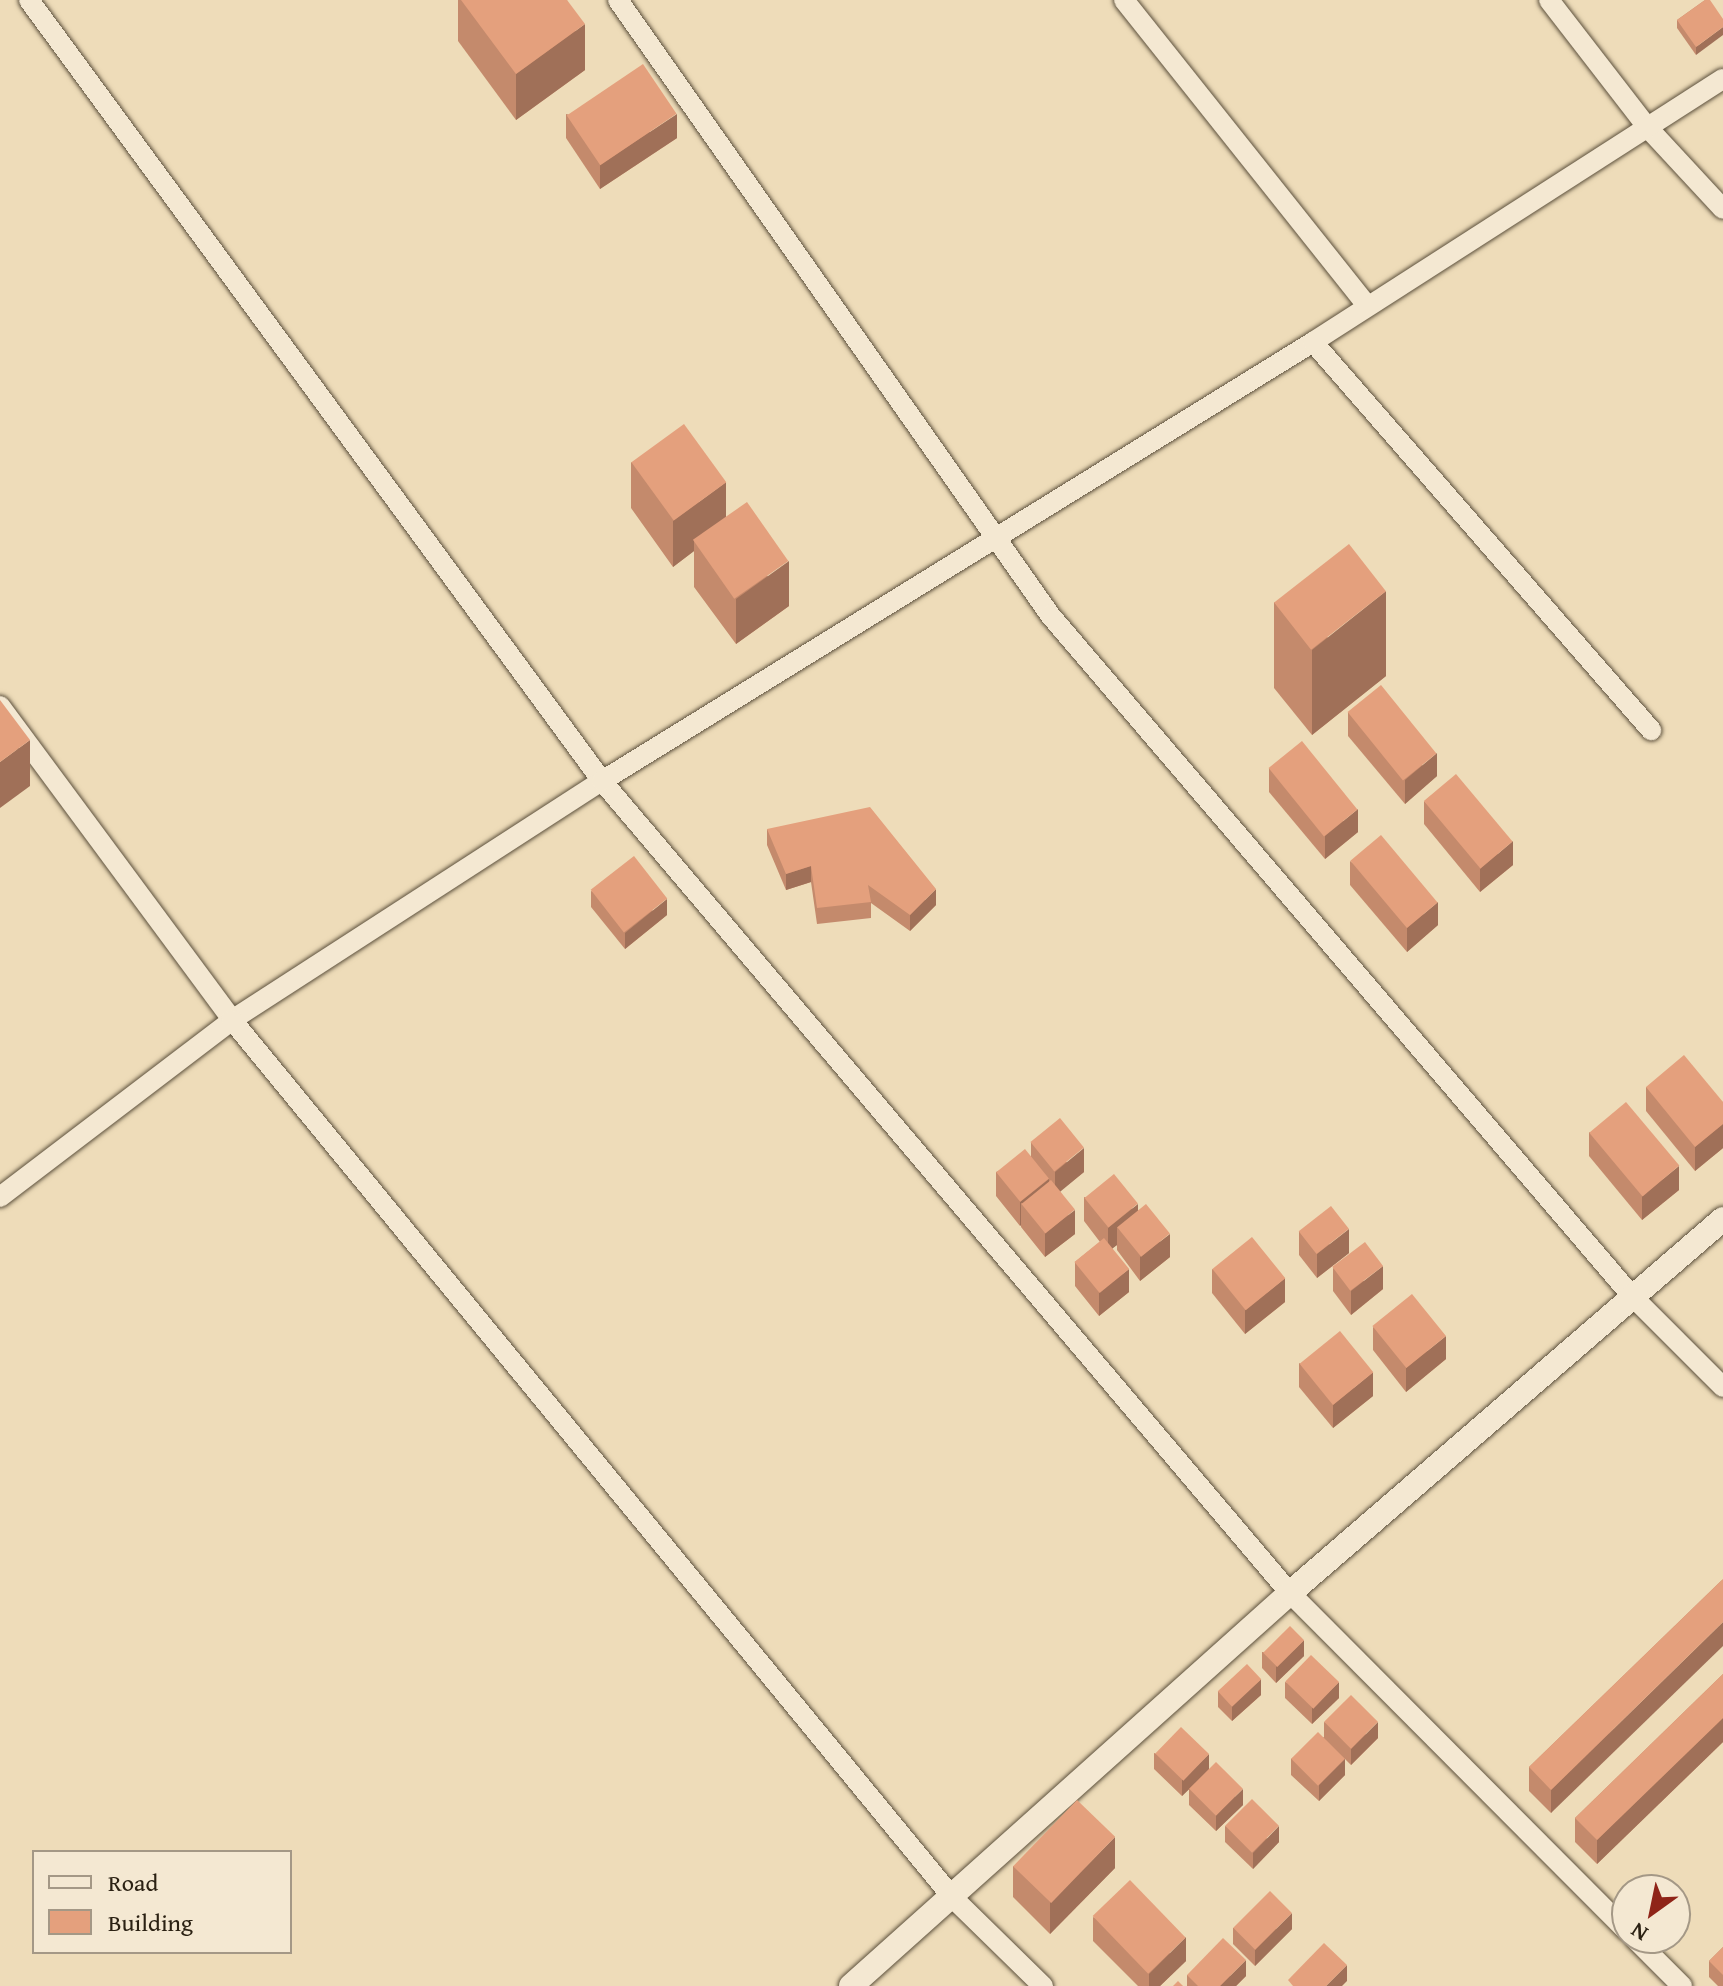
<!DOCTYPE html>
<html>
<head>
<meta charset="utf-8">
<style>
  body { margin:0 }
  #map { position:relative; width:1723px; height:1986px; overflow:hidden; background:#eedcb9; font-family:"Gentium Book Plus",serif }
  div>[style] { position:absolute }
  [style*='--x'] { left:calc(var(--x)*1px); top:calc(var(--y)*1px); width:calc(var(--w)*1px); rotate:calc(var(--a)*1deg) }
  .roads { filter:drop-shadow(0 0 2px #5c503c) drop-shadow(0 0 2px #5c503c) }
  .minor>* { height:20px; margin:-10px; padding:0 10px; transform-origin:10px; border-radius:10px; background:#f4e8d2 }
  .tertiary>* { height:24px; margin:-12px; padding:0 12px; transform-origin:12px; border-radius:12px; background:#f4e8d2 }
  .wall>* { inset:0; background:#c48a6c }
  .shaded-wall>* { inset:0; background:#a07058 }
  .building>* { inset:0; background:#e4a07d; transform-origin:0 0 }
  span { translate:-50% -50%; white-space:nowrap; text-align:center; line-height:1.15; -webkit-text-stroke:6px #f4e8d2; paint-order:stroke }
  .legend { position:absolute; left:32px; top:1850px; width:260px; height:104px; box-sizing:border-box; background:#f4e8d2; border:2px solid #a49886; margin:0; padding:10px 14px; list-style:none; font-size:24px; color:#2b2113 }
  .legend li { display:flex; align-items:center; gap:16px; height:40px }
  .legend b { width:40px; border:2px solid #a49886 }
  .north { position:absolute; left:1611px; top:1874px; width:80px; height:80px; box-sizing:border-box; background:#f4e8d2; border:2px solid #a49886; border-radius:50%; rotate:213deg; font-size:22px; font-weight:700; line-height:32px; text-align:center; color:#2b2113 }
  .north::after { content:''; display:block; margin:auto; width:28px; height:36px; background:#8f2418; clip-path:polygon(50% 0,100% 100%,50% 72%,0 100%) }
</style>
</head>
<body>
<div id="map">
  <div class="roads">
    <div class="minor">
      <div style="--x:29;--y:0;--w:969;--a:53.73"></div>
      <div style="--x:602;--y:781;--w:1064;--a:49.73"></div>
      <div style="--x:1290;--y:1593;--w:477;--a:45.1"></div>
      <div style="--x:618;--y:0;--w:752;--a:54.91"></div>
      <div style="--x:1050;--y:615;--w:894;--a:49.49"></div>
      <div style="--x:1631;--y:1295;--w:130;--a:45"></div>
      <div style="--x:1124;--y:0;--w:391;--a:51.5"></div>
      <div style="--x:1549;--y:0;--w:162;--a:52.3"></div>
      <div style="--x:1648;--y:128;--w:110;--a:47.2"></div>
      <div style="--x:1313;--y:342;--w:515;--a:48.94"></div>
      <div style="--x:0;--y:706;--w:390;--a:53.5"></div>
      <div style="--x:232;--y:1020;--w:440;--a:-32.9"></div>
      <div style="--x:602;--y:781;--w:836;--a:-31.69"></div>
      <div style="--x:1313;--y:342;--w:487;--a:-32.7"></div>
      <div style="--x:0;--y:1197;--w:292;--a:-37.3"></div>
      <div style="--x:232;--y:1020;--w:1136;--a:50.61"></div>
      <div style="--x:953;--y:1898;--w:126;--a:44.4"></div>
      <div style="--x:1634;--y:1938;--w:68;--a:45"></div>
    </div>
    <div class="tertiary">
      <div style="--x:851;--y:1986;--w:589;--a:-41.84"></div>
      <div style="--x:1290;--y:1593;--w:572;--a:-40.82"></div>
    </div>
  </div>
  <div class="wall">
    <div style="clip-path:polygon(458px 0,567px 0,585px 70px,516px 120px,458px 41px)"></div>
    <div style="clip-path:polygon(1705px 0,1696px 55px,1677px 28px,1677px 20px)"></div>
    <div style="clip-path:polygon(566px 114px,677px 138px,600px 189px,566px 138px)"></div>
    <div style="clip-path:polygon(631px 462px,726px 518px,789px 606px,736px 644px,694px 587px,694px 551px,673px 567px,631px 508px)"></div>
    <div style="clip-path:polygon(1274px 602px,1386px 676px,1312px 735px,1274px 688px)"></div>
    <div style="clip-path:polygon(1348px 712px,1437px 776px,1405px 804px,1348px 736px)"></div>
    <div style="clip-path:polygon(1269px 768px,1358px 832px,1325px 859px,1269px 792px)"></div>
    <div style="clip-path:polygon(1424px 801px,1513px 865px,1480px 892px,1424px 824px)"></div>
    <div style="clip-path:polygon(767px 829px,936px 905px,910px 931px,871px 903px,871px 918px,817px 924px,811px 882px,786px 890px,767px 845px)"></div>
    <div style="clip-path:polygon(1350px 861px,1438px 925px,1407px 952px,1350px 885px)"></div>
    <div style="clip-path:polygon(591px 891px,667px 915px,625px 949px,591px 907px)"></div>
    <div style="clip-path:polygon(1646px 1087px,1723px 1102px,1723px 1148px,1695px 1171px,1646px 1111px)"></div>
    <div style="clip-path:polygon(1589px 1132px,1679px 1190px,1642px 1220px,1589px 1156px)"></div>
    <div style="clip-path:polygon(1031px 1142px,1084px 1172px,1060px 1191px,1075px 1234px,1045px 1257px,1021px 1227px,1021px 1225px,1020px 1226px,996px 1196px,996px 1172px,1031px 1156px)"></div>
    <div style="clip-path:polygon(1084px 1197px,1138px 1210px,1170px 1257px,1140px 1281px,1117px 1250px,1117px 1245px,1112px 1248px,1129px 1292px,1099px 1316px,1075px 1286px,1075px 1262px,1100px 1242px,1084px 1221px)"></div>
    <div style="clip-path:polygon(1299px 1231px,1349px 1253px,1317px 1278px,1299px 1255px)"></div>
    <div style="clip-path:polygon(1333px 1268px,1383px 1289px,1351px 1315px,1333px 1291px)"></div>
    <div style="clip-path:polygon(1212px 1269px,1285px 1302px,1245px 1334px,1212px 1293px)"></div>
    <div style="clip-path:polygon(1373px 1327px,1446px 1359px,1406px 1392px,1373px 1350px)"></div>
    <div style="clip-path:polygon(1299px 1363px,1373px 1396px,1333px 1428px,1299px 1387px)"></div>
    <div style="clip-path:polygon(1723px 1579px,1551px 1813px,1529px 1791px,1529px 1767px)"></div>
    <div style="clip-path:polygon(1262px 1652px,1304px 1656px,1276px 1683px,1262px 1668px)"></div>
    <div style="clip-path:polygon(1723px 1674px,1723px 1742px,1597px 1864px,1575px 1842px,1575px 1818px)"></div>
    <div style="clip-path:polygon(1285px 1682px,1339px 1698px,1312px 1724px,1285px 1698px)"></div>
    <div style="clip-path:polygon(1218px 1691px,1261px 1695px,1232px 1721px,1218px 1707px)"></div>
    <div style="clip-path:polygon(1324px 1722px,1378px 1738px,1351px 1765px,1345px 1759px,1345px 1775px,1319px 1801px,1291px 1775px,1291px 1759px,1324px 1737px)"></div>
    <div style="clip-path:polygon(1154px 1753px,1209px 1769px,1243px 1805px,1216px 1831px,1189px 1805px,1189px 1789px,1182px 1796px,1154px 1769px)"></div>
    <div style="clip-path:polygon(1225px 1826px,1279px 1842px,1253px 1869px,1225px 1842px)"></div>
    <div style="clip-path:polygon(1013px 1866px,1115px 1868px,1050px 1934px,1013px 1897px)"></div>
    <div style="clip-path:polygon(1093px 1917px,1186px 1961px,1160px 1986px,1138px 1986px,1093px 1941px)"></div>
    <div style="clip-path:polygon(1233px 1928px,1292px 1929px,1255px 1966px,1233px 1944px)"></div>
    <div style="clip-path:polygon(1723px 1947px,1723px 1986px,1718px 1986px,1709px 1977px,1709px 1961px)"></div>
    <div style="clip-path:polygon(1187px 1975px,1246px 1976px,1236px 1986px,1187px 1986px)"></div>
  </div>
  <div class="shaded-wall">
    <div style="clip-path:polygon(585px 24px,585px 70px,516px 120px,516px 74px)"></div>
    <div style="clip-path:polygon(1723px 27px,1723px 35px,1696px 55px,1696px 47px)"></div>
    <div style="clip-path:polygon(677px 114px,677px 138px,600px 189px,600px 165px)"></div>
    <div style="clip-path:polygon(726px 482px,726px 528px,694px 541px,694px 551px,673px 567px,673px 521px)"></div>
    <div style="clip-path:polygon(789px 561px,789px 606px,736px 644px,736px 599px)"></div>
    <div style="clip-path:polygon(1386px 591px,1386px 676px,1312px 735px,1312px 650px)"></div>
    <div style="clip-path:polygon(30px 740px,30px 786px,0 808px,0 762px)"></div>
    <div style="clip-path:polygon(1437px 753px,1437px 776px,1405px 804px,1405px 780px)"></div>
    <div style="clip-path:polygon(1358px 809px,1358px 832px,1325px 859px,1325px 836px)"></div>
    <div style="clip-path:polygon(1513px 841px,1513px 865px,1480px 892px,1480px 869px)"></div>
    <div style="clip-path:polygon(811px 866px,811px 882px,786px 890px,786px 874px)"></div>
    <div style="clip-path:polygon(936px 889px,936px 905px,910px 931px,910px 915px)"></div>
    <div style="clip-path:polygon(667px 899px,667px 915px,625px 949px,625px 933px)"></div>
    <div style="clip-path:polygon(1438px 902px,1438px 925px,1407px 952px,1407px 928px)"></div>
    <div style="clip-path:polygon(1723px 1124px,1723px 1148px,1695px 1171px,1695px 1147px)"></div>
    <div style="clip-path:polygon(1084px 1148px,1084px 1172px,1055px 1196px,1055px 1172px)"></div>
    <div style="clip-path:polygon(1679px 1166px,1679px 1190px,1642px 1220px,1642px 1196px)"></div>
    <div style="clip-path:polygon(1049px 1179px,1049px 1202px,1021px 1203px,1021px 1225px,1020px 1226px,1020px 1202px)"></div>
    <div style="clip-path:polygon(1138px 1204px,1138px 1228px,1117px 1227px,1117px 1245px,1108px 1252px,1108px 1228px)"></div>
    <div style="clip-path:polygon(1075px 1210px,1075px 1234px,1045px 1257px,1045px 1233px)"></div>
    <div style="clip-path:polygon(1349px 1229px,1349px 1253px,1317px 1278px,1317px 1254px)"></div>
    <div style="clip-path:polygon(1170px 1234px,1170px 1257px,1140px 1281px,1140px 1257px)"></div>
    <div style="clip-path:polygon(1383px 1266px,1383px 1289px,1351px 1315px,1351px 1291px)"></div>
    <div style="clip-path:polygon(1129px 1269px,1129px 1292px,1099px 1316px,1099px 1292px)"></div>
    <div style="clip-path:polygon(1285px 1278px,1285px 1302px,1245px 1334px,1245px 1310px)"></div>
    <div style="clip-path:polygon(1446px 1336px,1446px 1359px,1406px 1392px,1406px 1368px)"></div>
    <div style="clip-path:polygon(1373px 1372px,1373px 1396px,1333px 1428px,1333px 1405px)"></div>
    <div style="clip-path:polygon(1723px 1622px,1723px 1646px,1551px 1813px,1551px 1790px)"></div>
    <div style="clip-path:polygon(1304px 1640px,1304px 1656px,1276px 1683px,1276px 1667px)"></div>
    <div style="clip-path:polygon(1261px 1679px,1261px 1695px,1232px 1721px,1232px 1705px)"></div>
    <div style="clip-path:polygon(1339px 1682px,1339px 1698px,1312px 1724px,1312px 1708px)"></div>
    <div style="clip-path:polygon(1723px 1718px,1723px 1742px,1597px 1864px,1597px 1840px)"></div>
    <div style="clip-path:polygon(1378px 1722px,1378px 1738px,1351px 1765px,1351px 1749px)"></div>
    <div style="clip-path:polygon(1209px 1754px,1209px 1770px,1182px 1796px,1182px 1780px)"></div>
    <div style="clip-path:polygon(1345px 1759px,1345px 1775px,1319px 1801px,1319px 1785px)"></div>
    <div style="clip-path:polygon(1243px 1789px,1243px 1805px,1216px 1831px,1216px 1815px)"></div>
    <div style="clip-path:polygon(1279px 1826px,1279px 1842px,1253px 1869px,1253px 1853px)"></div>
    <div style="clip-path:polygon(1115px 1837px,1115px 1868px,1050px 1934px,1050px 1903px)"></div>
    <div style="clip-path:polygon(1292px 1913px,1292px 1929px,1255px 1966px,1255px 1950px)"></div>
    <div style="clip-path:polygon(1186px 1937px,1186px 1961px,1160px 1986px,1149px 1986px,1149px 1974px)"></div>
    <div style="clip-path:polygon(1246px 1960px,1246px 1976px,1236px 1986px,1220px 1986px)"></div>
    <div style="clip-path:polygon(1347px 1965px,1347px 1981px,1342px 1986px,1326px 1986px)"></div>
  </div>
  <div class="building">
    <div style="clip-path:polygon(461px 0,567px 0,585px 24px,516px 74px)"></div>
    <div style="clip-path:polygon(1705px 0,1710px 0,1723px 19px,1723px 27px,1696px 47px,1677px 20px)"></div>
    <div style="left:643px;top:64px;width:60px;height:92px;rotate:56deg"></div>
    <div style="left:684px;top:424px;width:72px;height:65px;rotate:54deg"></div>
    <div style="left:747px;top:502px;width:72px;height:66px;rotate:55deg"></div>
    <div style="left:1349px;top:544px;width:60px;height:95px;rotate:52deg"></div>
    <div style="left:1381px;top:685px;width:88px;height:43px;rotate:51deg"></div>
    <div style="clip-path:polygon(0 700px,30px 740px,0 762px)"></div>
    <div style="left:1302px;top:741px;width:88px;height:43px;rotate:51deg"></div>
    <div style="left:1456px;top:774px;width:88px;height:42px;rotate:50deg"></div>
    <div style="clip-path:polygon(870px 807px,936px 889px,910px 915px,868px 885px,871px 902px,817px 908px,811px 866px,786px 874px,767px 829px)"></div>
    <div style="left:1381px;top:835px;width:88px;height:40px;rotate:50deg"></div>
    <div style="left:634px;top:856px;width:54px;height:55px;rotate:52deg"></div>
    <div style="clip-path:polygon(1684px 1055px,1723px 1102px,1723px 1124px,1695px 1147px,1646px 1087px)"></div>
    <div style="left:1626px;top:1102px;width:83px;height:48px;rotate:50deg"></div>
    <div style="left:1060px;top:1118px;width:38px;height:38px;rotate:51deg"></div>
    <div style="left:1025px;top:1149px;width:38px;height:37px;rotate:51deg"></div>
    <div style="left:1114px;top:1174px;width:38px;height:38px;rotate:51deg"></div>
    <div style="left:1051px;top:1180px;width:38px;height:38px;rotate:51deg"></div>
    <div style="left:1146px;top:1204px;width:38px;height:37px;rotate:51deg"></div>
    <div style="left:1331px;top:1206px;width:29px;height:41px;rotate:52deg"></div>
    <div style="left:1252px;top:1237px;width:53px;height:51px;rotate:51deg"></div>
    <div style="left:1104px;top:1238px;width:40px;height:38px;rotate:51deg"></div>
    <div style="left:1365px;top:1242px;width:30px;height:41px;rotate:53deg"></div>
    <div style="left:1412px;top:1294px;width:54px;height:51px;rotate:51deg"></div>
    <div style="left:1340px;top:1331px;width:53px;height:52px;rotate:51deg"></div>
    <div style="clip-path:polygon(1723px 1579px,1723px 1622px,1551px 1790px,1529px 1767px)"></div>
    <div style="left:1290px;top:1626px;width:20px;height:38px;rotate:45deg"></div>
    <div style="left:1311px;top:1655px;width:39px;height:37px;rotate:44deg"></div>
    <div style="left:1247px;top:1664px;width:21px;height:40px;rotate:47deg"></div>
    <div style="clip-path:polygon(1723px 1674px,1723px 1718px,1597px 1840px,1575px 1818px)"></div>
    <div style="left:1351px;top:1695px;width:38px;height:38px;rotate:45deg"></div>
    <div style="left:1181px;top:1727px;width:39px;height:37px;rotate:44deg"></div>
    <div style="left:1318px;top:1732px;width:38px;height:38px;rotate:45deg"></div>
    <div style="left:1216px;top:1762px;width:38px;height:38px;rotate:45deg"></div>
    <div style="left:1252px;top:1799px;width:38px;height:38px;rotate:45deg"></div>
    <div style="left:1077px;top:1800px;width:53px;height:92px;rotate:44deg"></div>
    <div style="left:1130px;top:1880px;width:80px;height:52px;rotate:46deg"></div>
    <div style="left:1270px;top:1891px;width:31px;height:52px;rotate:45deg"></div>
    <div style="clip-path:polygon(1223px 1938px,1246px 1960px,1220px 1986px,1198px 1986px,1187px 1975px)"></div>
    <div style="clip-path:polygon(1324px 1943px,1347px 1965px,1326px 1986px,1293px 1986px,1288px 1980px)"></div>
    <div style="clip-path:polygon(1723px 1947px,1723px 1975px,1709px 1961px)"></div>
    <div style="clip-path:polygon(1178px 1981px,1183px 1986px,1173px 1986px)"></div>
  </div>
  <ul class="legend">
  <li><b style="height:10px;background:#f4e8d2"></b>Road</li>
  <li><b style="height:22px;background:#e4a07d"></b>Building</li>
  </ul>
  <div class="north">N</div>
</div>
</body>
</html>
